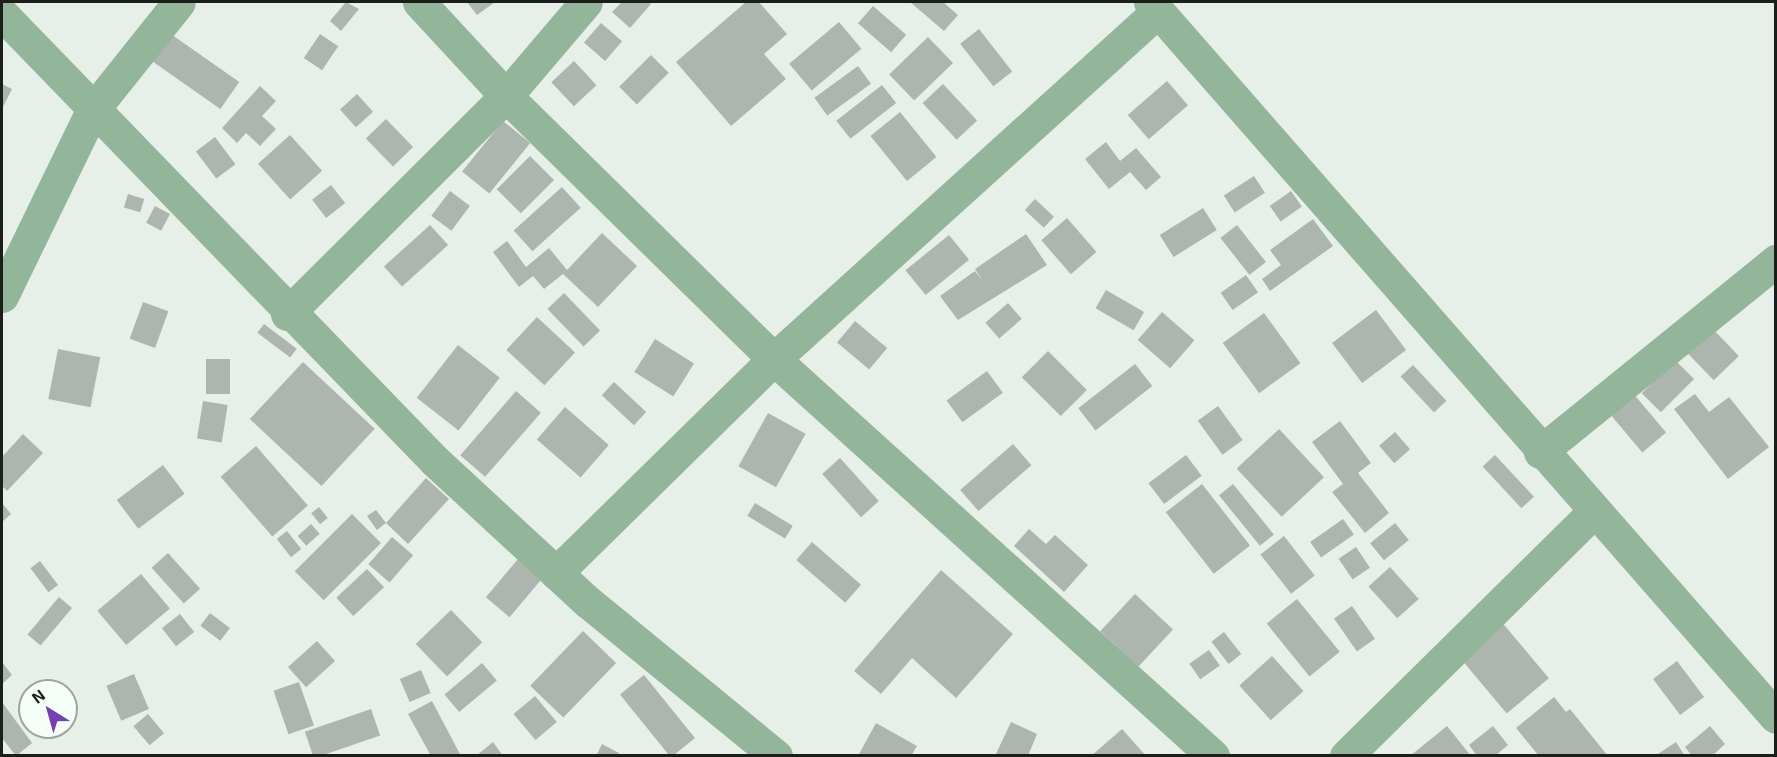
<!DOCTYPE html>
<html>
<head>
<meta charset="utf-8">
<style>
  body { margin:0 }
  #map { position:relative; width:1777px; height:757px; overflow:hidden; background:#e7f0e8; font-family:"Exo 2",sans-serif }
  div>[style] { position:absolute }
  [style*='--x'] { left:calc(var(--x)*1px); top:calc(var(--y)*1px); width:calc(var(--w)*1px); rotate:calc(var(--a)*1deg) }
  .building>* { inset:0; background:#adb6ae; transform-origin:0 0 }
  .minor>* { height:33px; margin:-16.5px; padding:0 16.5px; transform-origin:16.5px; border-radius:16.5px; background:#93b59a }
  span { translate:-50% -50%; white-space:nowrap; text-align:center; line-height:1.15; -webkit-text-stroke:4.5px #f4fef6; paint-order:stroke }
  .frame { position:absolute; inset:0; border:3px solid #1b1e1b; pointer-events:none }
  .north { position:absolute; left:18px; top:679px; width:60px; height:60px; box-sizing:border-box; background:#f4fef6; border:2px solid #9da49e; border-radius:50%; rotate:323deg; font-size:16px; font-weight:700; line-height:24px; text-align:center; color:#1b1e1b }
  .north::after { content:''; display:block; margin:auto; width:21px; height:27px; background:#753eb4; clip-path:polygon(50% 0,100% 100%,50% 72%,0 100%) }
</style>
</head>
<body>
<div id="map">
  <div class="building">
    <div style="clip-path:polygon(346px 2px,359px 9px,341px 31px,330px 21px)"></div>
    <div style="clip-path:polygon(467px 2px,495px 2px,477px 15px)"></div>
    <div style="clip-path:polygon(622px 2px,648px 2px,651px 4px,630px 28px,612px 12px)"></div>
    <div style="clip-path:polygon(746px 2px,759px 2px,787px 34px,764px 54px,786px 79px,731px 126px,676px 62px)"></div>
    <div style="clip-path:polygon(910px 2px,943px 2px,958px 15px,944px 31px)"></div>
    <div style="left:873px;top:6px;width:44px;height:23px;rotate:41deg"></div>
    <div style="left:839px;top:22px;width:35px;height:65px;rotate:50deg"></div>
    <div style="left:601px;top:23px;width:28px;height:26px;rotate:41deg"></div>
    <div style="left:979px;top:29px;width:54px;height:24px;rotate:52deg"></div>
    <div style="left:168px;top:32px;width:87px;height:33px;rotate:35deg"></div>
    <div style="left:320px;top:34px;width:22px;height:29px;rotate:34deg"></div>
    <div style="left:928px;top:37px;width:36px;height:54px;rotate:46deg"></div>
    <div style="left:651px;top:55px;width:25px;height:45px;rotate:45deg"></div>
    <div style="left:574px;top:61px;width:33px;height:31px;rotate:47deg"></div>
    <div style="left:858px;top:66px;width:22px;height:54px;rotate:54deg"></div>
    <div style="left:1167px;top:81px;width:32px;height:52px;rotate:49deg"></div>
    <div style="clip-path:polygon(2px 84px,12px 89px,2px 109px)"></div>
    <div style="left:943px;top:84px;width:50px;height:28px;rotate:47deg"></div>
    <div style="left:882px;top:85px;width:23px;height:58px;rotate:52deg"></div>
    <div style="clip-path:polygon(260px 86px,276px 101px,262px 116px,276px 129px,260px 146px,246px 133px,237px 143px,222px 128px)"></div>
    <div style="left:357px;top:94px;width:24px;height:23px;rotate:48deg"></div>
    <div style="left:900px;top:112px;width:58px;height:38px;rotate:51deg"></div>
    <div style="left:386px;top:119px;width:39px;height:28px;rotate:46deg"></div>
    <div style="left:503px;top:121px;width:35px;height:65px;rotate:39deg"></div>
    <div style="left:290px;top:135px;width:48px;height:43px;rotate:48deg"></div>
    <div style="left:215px;top:137px;width:34px;height:24px;rotate:53deg"></div>
    <div style="clip-path:polygon(1106px 142px,1120px 161px,1136px 148px,1161px 177px,1146px 190px,1130px 172px,1109px 189px,1085px 159px)"></div>
    <div style="left:530px;top:156px;width:34px;height:47px;rotate:45deg"></div>
    <div style="left:1254px;top:176px;width:20px;height:36px;rotate:57deg"></div>
    <div style="left:331px;top:185px;width:23px;height:24px;rotate:52deg"></div>
    <div style="left:562px;top:187px;width:28px;height:65px;rotate:48deg"></div>
    <div style="left:450px;top:191px;width:25px;height:31px;rotate:37deg"></div>
    <div style="left:1291px;top:191px;width:19px;height:26px;rotate:55deg"></div>
    <div style="left:128px;top:194px;width:17px;height:14px;rotate:17deg"></div>
    <div style="left:1035px;top:199px;width:26px;height:15px;rotate:43deg"></div>
    <div style="left:155px;top:206px;width:17px;height:19px;rotate:28deg"></div>
    <div style="left:1203px;top:208px;width:26px;height:51px;rotate:58deg"></div>
    <div style="left:1067px;top:218px;width:45px;height:34px;rotate:49deg"></div>
    <div style="clip-path:polygon(1313px 219px,1333px 246px,1270px 291px,1262px 279px,1281px 265px,1270px 250px)"></div>
    <div style="left:430px;top:225px;width:27px;height:62px;rotate:48deg"></div>
    <div style="left:1237px;top:225px;width:47px;height:21px;rotate:52deg"></div>
    <div style="clip-path:polygon(602px 233px,637px 266px,598px 307px,563px 274px,544px 289px,533px 276px,519px 287px,493px 252px,507px 241px,526px 267px,549px 248px,567px 270px)"></div>
    <div style="clip-path:polygon(1026px 234px,1047px 265px,958px 320px,940px 296px,975px 271px,983px 281px,975px 269px)"></div>
    <div style="left:949px;top:235px;width:32px;height:56px;rotate:51deg"></div>
    <div style="left:1246px;top:275px;width:21px;height:31px;rotate:55deg"></div>
    <div style="left:1106px;top:290px;width:44px;height:21px;rotate:30deg"></div>
    <div style="left:564px;top:293px;width:52px;height:23px;rotate:46deg"></div>
    <div style="left:143px;top:302px;width:27px;height:39px;rotate:20deg"></div>
    <div style="left:1008px;top:303px;width:21px;height:30px;rotate:49deg"></div>
    <div style="left:1376px;top:310px;width:50px;height:55px;rotate:53deg"></div>
    <div style="left:1162px;top:312px;width:43px;height:37px;rotate:41deg"></div>
    <div style="left:1264px;top:313px;width:62px;height:51px;rotate:54deg"></div>
    <div style="left:537px;top:317px;width:52px;height:45px;rotate:43deg"></div>
    <div style="left:855px;top:321px;width:42px;height:28px;rotate:40deg"></div>
    <div style="left:264px;top:324px;width:41px;height:11px;rotate:37deg"></div>
    <div style="left:1709px;top:325px;width:43px;height:35px;rotate:46deg"></div>
    <div style="left:655px;top:339px;width:46px;height:39px;rotate:32deg"></div>
    <div style="left:458px;top:345px;width:53px;height:67px;rotate:38deg"></div>
    <div style="left:58px;top:349px;width:43px;height:51px;rotate:11deg"></div>
    <div style="left:1048px;top:351px;width:55px;height:37px;rotate:45deg"></div>
    <div style="left:206px;top:359px;width:24px;height:35px"></div>
    <div style="left:1675px;top:360px;width:27px;height:47px;rotate:45deg"></div>
    <div style="left:303px;top:362px;width:98px;height:78px;rotate:43deg"></div>
    <div style="left:1135px;top:364px;width:28px;height:72px;rotate:52deg"></div>
    <div style="left:1413px;top:365px;width:49px;height:17px;rotate:47deg"></div>
    <div style="left:987px;top:371px;width:27px;height:50px;rotate:54deg"></div>
    <div style="left:614px;top:382px;width:44px;height:18px;rotate:43deg"></div>
    <div style="left:516px;top:391px;width:33px;height:85px;rotate:41deg"></div>
    <div style="left:1632px;top:392px;width:53px;height:31px;rotate:50deg"></div>
    <div style="clip-path:polygon(1695px 394px,1709px 412px,1729px 397px,1769px 447px,1728px 479px,1674px 409px)"></div>
    <div style="left:203px;top:401px;width:25px;height:38px;rotate:9deg"></div>
    <div style="left:1218px;top:406px;width:42px;height:25px;rotate:54deg"></div>
    <div style="left:565px;top:407px;width:58px;height:43px;rotate:41deg"></div>
    <div style="left:768px;top:413px;width:43px;height:61px;rotate:29deg"></div>
    <div style="clip-path:polygon(1340px 421px,1371px 463px,1358px 473px,1389px 513px,1365px 533px,1332px 492px,1343px 484px,1312px 442px)"></div>
    <div style="left:1279px;top:429px;width:66px;height:58px;rotate:47deg"></div>
    <div style="left:1395px;top:432px;width:23px;height:21px;rotate:49deg"></div>
    <div style="clip-path:polygon(23px 434px,43px 453px,7px 491px,2px 486px,2px 457px)"></div>
    <div style="left:1013px;top:444px;width:28px;height:70px;rotate:49deg"></div>
    <div style="left:256px;top:446px;width:79px;height:47px;rotate:49deg"></div>
    <div style="left:1186px;top:455px;width:26px;height:47px;rotate:53deg"></div>
    <div style="left:1495px;top:455px;width:57px;height:17px;rotate:47deg"></div>
    <div style="left:840px;top:458px;width:58px;height:24px;rotate:48deg"></div>
    <div style="left:163px;top:465px;width:36px;height:58px;rotate:53deg"></div>
    <div style="clip-path:polygon(426px 478px,449px 499px,408px 544px,386px 523px,377px 530px,367px 516px,376px 510px,386px 523px)"></div>
    <div style="left:1202px;top:484px;width:78px;height:46px;rotate:52deg"></div>
    <div style="left:1233px;top:484px;width:65px;height:18px;rotate:51deg"></div>
    <div style="clip-path:polygon(2px 503px,11px 514px,2px 522px)"></div>
    <div style="left:755px;top:503px;width:44px;height:15px;rotate:31deg"></div>
    <div style="left:319px;top:507px;width:14px;height:10px;rotate:51deg"></div>
    <div style="left:352px;top:514px;width:41px;height:81px;rotate:45deg"></div>
    <div style="left:1343px;top:519px;width:19px;height:40px;rotate:55deg"></div>
    <div style="left:1395px;top:523px;width:22px;height:32px;rotate:51deg"></div>
    <div style="left:311px;top:524px;width:13px;height:18px;rotate:48deg"></div>
    <div style="clip-path:polygon(1029px 529px,1046px 544px,1055px 535px,1088px 565px,1064px 592px,1014px 546px)"></div>
    <div style="left:287px;top:531px;width:23px;height:13px;rotate:52deg"></div>
    <div style="left:1284px;top:536px;width:50px;height:30px;rotate:52deg"></div>
    <div style="left:392px;top:537px;width:28px;height:36px;rotate:41deg"></div>
    <div style="left:812px;top:542px;width:65px;height:24px;rotate:41deg"></div>
    <div style="left:1356px;top:547px;width:25px;height:21px;rotate:56deg"></div>
    <div style="left:168px;top:553px;width:48px;height:22px;rotate:48deg"></div>
    <div style="left:518px;top:559px;width:31px;height:50px;rotate:40deg"></div>
    <div style="left:40px;top:561px;width:30px;height:12px;rotate:53deg"></div>
    <div style="left:1390px;top:567px;width:43px;height:29px;rotate:48deg"></div>
    <div style="left:367px;top:569px;width:25px;height:42px;rotate:47deg"></div>
    <div style="clip-path:polygon(941px 570px,1013px 634px,956px 698px,912px 658px,881px 694px,854px 671px)"></div>
    <div style="left:141px;top:574px;width:45px;height:57px;rotate:50deg"></div>
    <div style="left:1135px;top:594px;width:52px;height:51px;rotate:43deg"></div>
    <div style="left:59px;top:597px;width:17px;height:49px;rotate:40deg"></div>
    <div style="left:1297px;top:599px;width:68px;height:39px;rotate:51deg"></div>
    <div style="left:1352px;top:606px;width:40px;height:22px;rotate:55deg"></div>
    <div style="left:451px;top:610px;width:45px;height:49px;rotate:46deg"></div>
    <div style="left:210px;top:613px;width:25px;height:16px;rotate:37deg"></div>
    <div style="left:180px;top:614px;width:23px;height:23px;rotate:52deg"></div>
    <div style="left:1500px;top:620px;width:76px;height:55px;rotate:50deg"></div>
    <div style="left:583px;top:631px;width:46px;height:76px;rotate:44deg"></div>
    <div style="left:1224px;top:632px;width:28px;height:16px;rotate:52deg"></div>
    <div style="left:317px;top:641px;width:27px;height:39px;rotate:48deg"></div>
    <div style="left:1209px;top:650px;width:19px;height:24px;rotate:55deg"></div>
    <div style="left:1272px;top:656px;width:47px;height:44px;rotate:48deg"></div>
    <div style="left:1677px;top:661px;width:45px;height:30px;rotate:53deg"></div>
    <div style="clip-path:polygon(2px 662px,12px 675px,2px 684px)"></div>
    <div style="left:482px;top:663px;width:23px;height:49px;rotate:50deg"></div>
    <div style="left:421px;top:670px;width:25px;height:23px;rotate:67deg"></div>
    <div style="left:134px;top:674px;width:38px;height:30px;rotate:67deg"></div>
    <div style="left:644px;top:675px;width:81px;height:31px;rotate:51deg"></div>
    <div style="left:299px;top:682px;width:46px;height:27px;rotate:71deg"></div>
    <div style="left:535px;top:696px;width:34px;height:28px;rotate:50deg"></div>
    <div style="clip-path:polygon(1554px 697px,1566px 712px,1570px 709px,1608px 756px,1539px 756px,1516px 728px)"></div>
    <div style="clip-path:polygon(432px 701px,461px 756px,431px 756px,408px 714px)"></div>
    <div style="clip-path:polygon(2px 702px,32px 743px,16px 756px,2px 738px)"></div>
    <div style="left:371px;top:709px;width:28px;height:70px;rotate:71deg"></div>
    <div style="left:148px;top:714px;width:25px;height:19px;rotate:50deg"></div>
    <div style="clip-path:polygon(1011px 722px,1037px 734px,1028px 756px,995px 756px)"></div>
    <div style="clip-path:polygon(876px 723px,917px 746px,911px 756px,858px 756px)"></div>
    <div style="clip-path:polygon(1447px 726px,1471px 756px,1410px 756px)"></div>
    <div style="clip-path:polygon(1493px 726px,1508px 745px,1495px 756px,1477px 756px,1469px 745px)"></div>
    <div style="clip-path:polygon(1710px 726px,1725px 744px,1712px 756px,1692px 756px,1685px 747px)"></div>
    <div style="clip-path:polygon(1122px 729px,1146px 756px,1091px 756px)"></div>
    <div style="clip-path:polygon(493px 742px,503px 756px,476px 756px)"></div>
    <div style="clip-path:polygon(1676px 742px,1685px 756px,1655px 756px)"></div>
    <div style="clip-path:polygon(602px 744px,619px 753px,617px 756px,596px 756px)"></div>
  </div>
  <div class="minor">
    <div style="--x:419;--y:2;--w:128;--a:47.2"></div>
    <div style="--x:506;--y:96;--w:375;--a:44.5"></div>
    <div style="--x:774;--y:359;--w:592;--a:42.12"></div>
    <div style="--x:1150;--y:2;--w:950;--a:48.8"></div>
    <div style="--x:2;--y:14;--w:622;--a:45.91"></div>
    <div style="--x:435;--y:461;--w:208;--a:42.7"></div>
    <div style="--x:588;--y:602;--w:243;--a:39.3"></div>
    <div style="--x:2;--y:296;--w:206;--a:-64.1"></div>
    <div style="--x:92;--y:111;--w:139;--a:-51.4"></div>
    <div style="--x:287;--y:314;--w:309;--a:-44.9"></div>
    <div style="--x:506;--y:96;--w:123;--a:-49.6"></div>
    <div style="--x:1540;--y:452;--w:304;--a:-39"></div>
    <div style="--x:556;--y:573;--w:305;--a:-44.5"></div>
    <div style="--x:774;--y:359;--w:518;--a:-42.18"></div>
    <div style="--x:1346;--y:756;--w:347;--a:-44.6"></div>
  </div>
  <div class="frame"></div>
  <div class="north">N</div>
</div>
</body>
</html>
